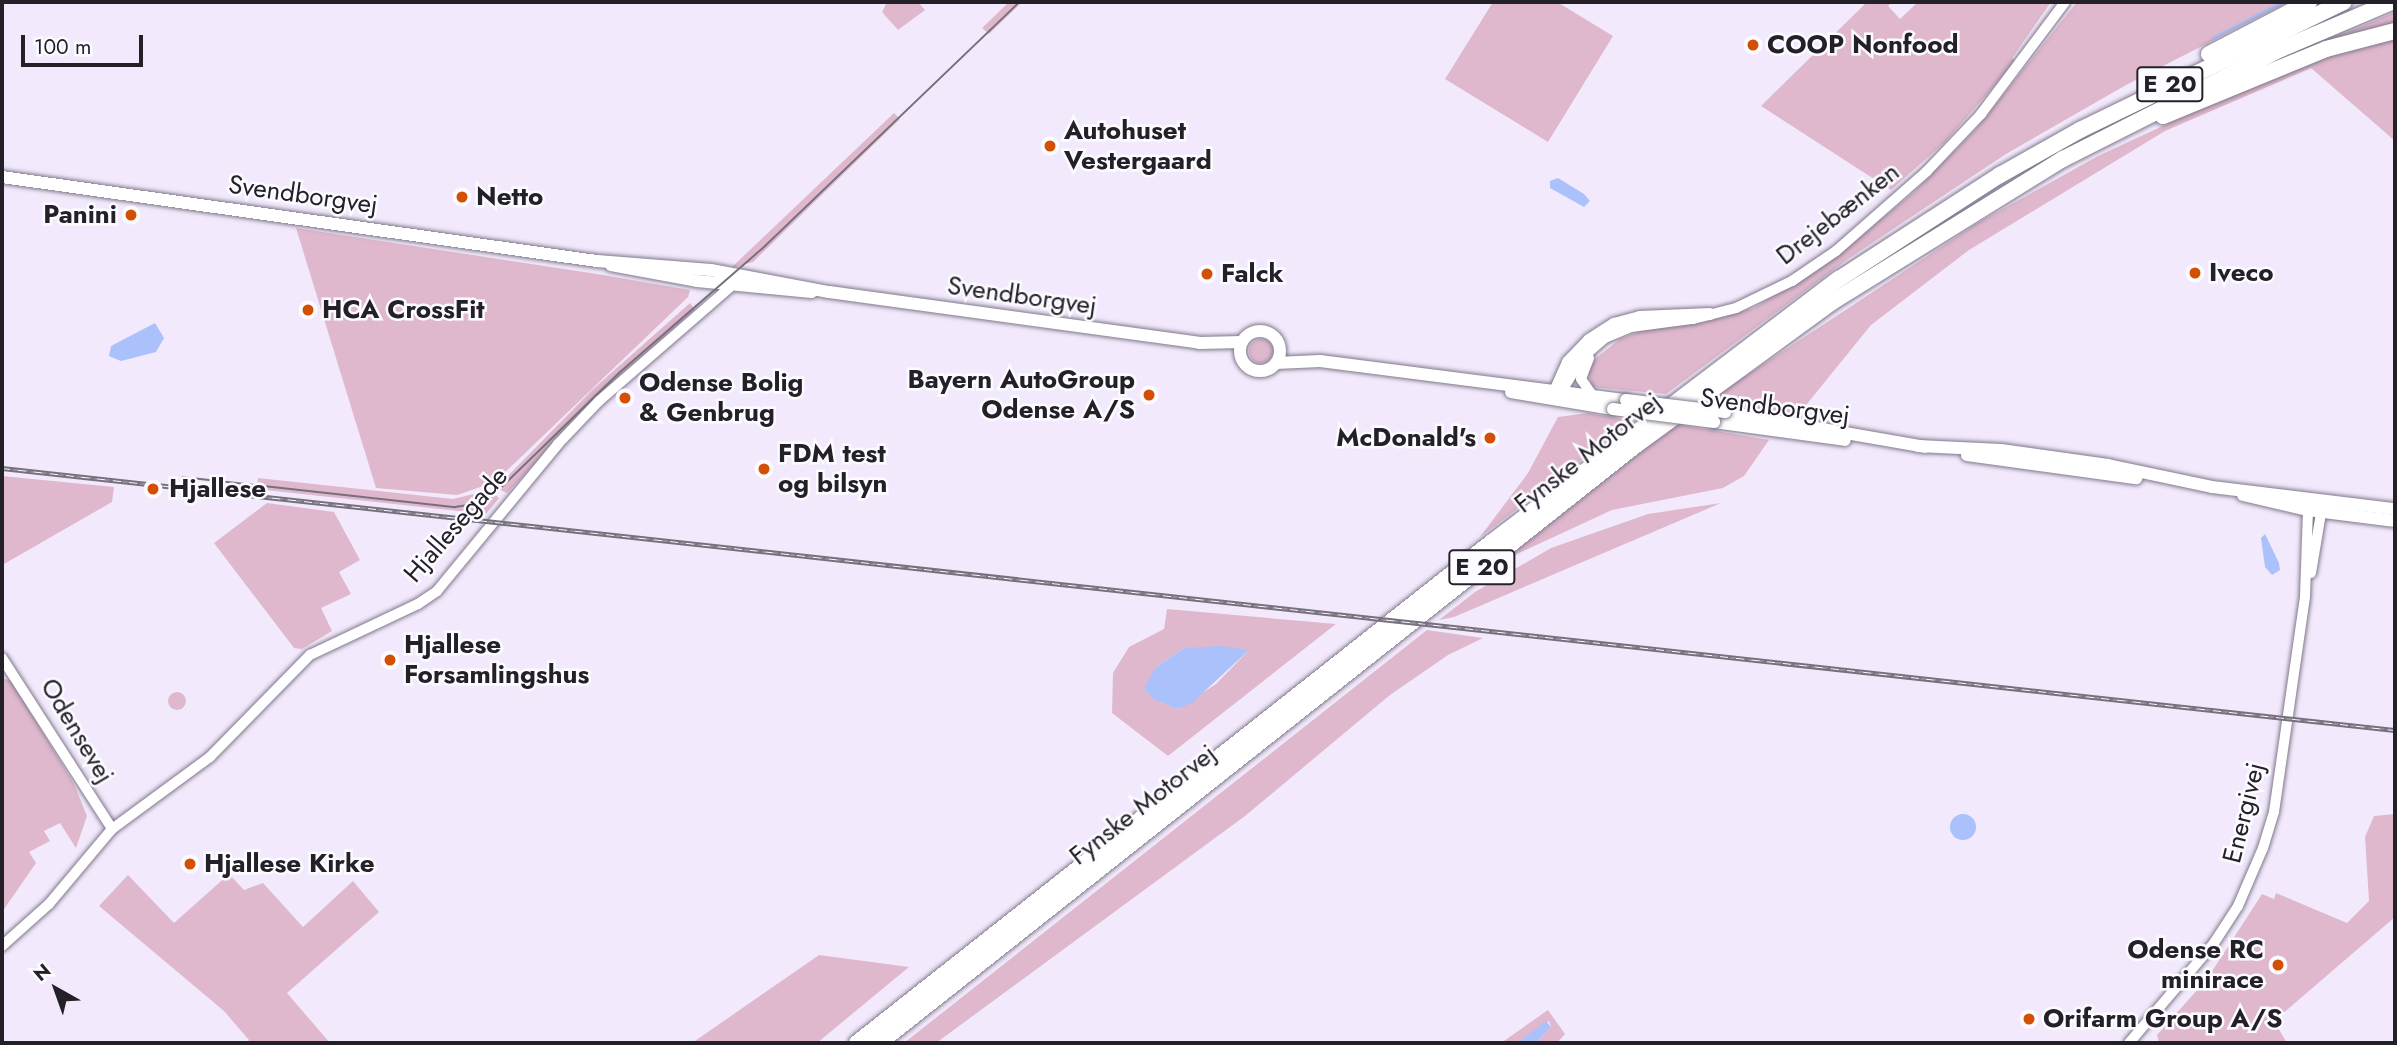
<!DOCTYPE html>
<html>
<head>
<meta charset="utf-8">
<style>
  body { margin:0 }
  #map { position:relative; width:2397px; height:1045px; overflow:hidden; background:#f2eafc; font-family:Jost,sans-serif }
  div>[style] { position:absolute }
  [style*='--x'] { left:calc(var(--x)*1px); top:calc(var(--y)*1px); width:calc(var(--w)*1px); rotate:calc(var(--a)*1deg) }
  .green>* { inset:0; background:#dfb8cd }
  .round { border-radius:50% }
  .water>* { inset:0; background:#aac1fb }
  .stream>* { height:2.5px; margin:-1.25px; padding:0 1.25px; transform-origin:1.25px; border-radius:1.25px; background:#aac1fb }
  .roads { filter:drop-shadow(0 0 2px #80788b) drop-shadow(0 0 2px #80788b) }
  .tertiary>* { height:10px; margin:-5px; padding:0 5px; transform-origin:5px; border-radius:5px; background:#fff }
  .secondary>* { height:12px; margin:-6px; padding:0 6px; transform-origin:6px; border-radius:6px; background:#fff }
  .secondary>.ring { margin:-6px; padding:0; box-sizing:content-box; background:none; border:12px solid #fff; border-radius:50% }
  .motorway>* { height:16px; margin:-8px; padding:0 8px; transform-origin:8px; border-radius:8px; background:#fff }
  .tram>* { height:2px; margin:-1px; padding:0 1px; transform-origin:1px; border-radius:1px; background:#76707c }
  .rail>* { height:5px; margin-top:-2.5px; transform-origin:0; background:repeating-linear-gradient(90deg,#fcfbff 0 8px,#76707c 0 16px); box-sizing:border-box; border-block:2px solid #76707c }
  .bridges { filter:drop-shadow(0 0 2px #80788b) drop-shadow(0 0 2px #80788b) }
  .secondary-bridge>* { height:12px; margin:-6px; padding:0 6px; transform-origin:6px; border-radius:6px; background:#fff }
  .dots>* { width:19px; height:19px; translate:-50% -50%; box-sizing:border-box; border:4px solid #fcfbff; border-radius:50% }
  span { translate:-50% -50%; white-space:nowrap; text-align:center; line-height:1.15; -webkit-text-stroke:5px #fcfbff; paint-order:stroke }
  .shield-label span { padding:2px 5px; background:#fcfbff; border:2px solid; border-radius:5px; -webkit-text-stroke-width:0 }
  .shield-label { font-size:24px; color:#242028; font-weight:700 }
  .poi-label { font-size:26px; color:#242028; font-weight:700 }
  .left { translate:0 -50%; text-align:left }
  .right { translate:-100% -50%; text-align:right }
  .street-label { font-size:26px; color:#242028 }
  .frame { position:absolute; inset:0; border:4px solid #242028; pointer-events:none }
  .north { position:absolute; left:21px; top:954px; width:70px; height:70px; -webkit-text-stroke:5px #fcfbff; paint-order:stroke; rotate:320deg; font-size:19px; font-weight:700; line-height:28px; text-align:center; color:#242028 }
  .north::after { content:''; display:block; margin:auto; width:24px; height:32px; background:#242028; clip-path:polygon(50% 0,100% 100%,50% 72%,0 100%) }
  .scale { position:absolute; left:21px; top:35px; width:122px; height:32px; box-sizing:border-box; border:4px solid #242028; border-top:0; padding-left:9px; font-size:21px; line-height:24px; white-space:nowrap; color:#242028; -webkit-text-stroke:5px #fcfbff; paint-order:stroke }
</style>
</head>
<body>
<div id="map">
  <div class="green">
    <div style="clip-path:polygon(887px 2px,918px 2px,925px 10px,898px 30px,882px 12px)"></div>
    <div style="clip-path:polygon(1009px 2px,1022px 2px,989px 34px,982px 28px)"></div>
    <div style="clip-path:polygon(1493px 2px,1557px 2px,1613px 36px,1548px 142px,1445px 79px)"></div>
    <div style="clip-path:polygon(1867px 2px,1892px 2px,1888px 6px,1900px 19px,1918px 2px,2051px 2px,2012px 58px,2016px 61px,1945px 142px,1891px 190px,1761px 106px)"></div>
    <div style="clip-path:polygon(2077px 2px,2288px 2px,2126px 85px,2006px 154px,1848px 259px,1666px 394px,1592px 387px,1588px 371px,1595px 359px,1620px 339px,1643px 330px,1705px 322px,1754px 308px,1842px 252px,1913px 193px,1976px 129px)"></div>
    <div style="clip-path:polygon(2395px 12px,2395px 27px,2329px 40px)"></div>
    <div style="clip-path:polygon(2395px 39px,2395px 141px,2311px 68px,2165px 131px,1969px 250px,1871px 325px,1798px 415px,1706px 402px,1976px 224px,2098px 156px,2221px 99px,2348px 49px)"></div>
    <div style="clip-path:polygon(894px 113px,900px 119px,753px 262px,731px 268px)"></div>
    <div style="clip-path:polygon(296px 228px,597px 274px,690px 290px,688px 297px,495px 482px,457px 495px,376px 488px)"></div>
    <div style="clip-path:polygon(690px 303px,695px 310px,601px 394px,507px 493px,496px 488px,593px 389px)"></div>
    <div class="round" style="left:1249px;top:339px;width:24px;height:24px"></div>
    <div style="clip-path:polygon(1588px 413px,1633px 421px,1480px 537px,1528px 473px,1558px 417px)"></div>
    <div style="clip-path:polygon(1676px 424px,1769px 440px,1744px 476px,1723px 488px,1612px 510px,1506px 559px)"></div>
    <div style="clip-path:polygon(2px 476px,114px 487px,112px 502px,4px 564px)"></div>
    <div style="clip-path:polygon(258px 478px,453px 499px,490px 490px,499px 498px,486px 514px,256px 489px)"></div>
    <div style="clip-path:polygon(267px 503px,334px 512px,360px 560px,339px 572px,351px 594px,321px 608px,332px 631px,302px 649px,294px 648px,214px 543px)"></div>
    <div style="clip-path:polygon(1721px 503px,1454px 617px,1439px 620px,1475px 592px,1551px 548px,1648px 514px)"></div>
    <div style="clip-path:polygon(evenodd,1167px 609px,1336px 624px,1168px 756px,1112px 713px,1113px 673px,1129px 647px,1164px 629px,1167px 609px,1184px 648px,1248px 650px,1248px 651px,1216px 684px,1178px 709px,1153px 699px,1156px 667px,1184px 648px)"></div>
    <div style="clip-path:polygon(1427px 630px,1483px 638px,1448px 655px,1390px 695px,1245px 816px,936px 1043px,904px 1043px)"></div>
    <div style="clip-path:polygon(4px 679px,11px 680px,74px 784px,87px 816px,76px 848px,60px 823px,44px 831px,50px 841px,29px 852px,36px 863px,2px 912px)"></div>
    <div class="round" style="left:168px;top:692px;width:18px;height:18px"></div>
    <div style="clip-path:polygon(2395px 814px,2395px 917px,2274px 1021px,2287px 1043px,2159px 1043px,2157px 1035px,2207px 979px,2262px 894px,2274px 899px,2276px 893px,2347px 923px,2369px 901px,2365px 837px,2374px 816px)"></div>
    <div style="clip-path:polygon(229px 874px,244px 890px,263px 883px,303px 927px,353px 881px,379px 912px,287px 993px,330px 1043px,246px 1043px,249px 1040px,224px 1011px,99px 906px,128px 875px,174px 923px)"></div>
    <div style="clip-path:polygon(819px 955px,909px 967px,817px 1043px,692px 1043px)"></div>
    <div style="clip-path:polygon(1548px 1010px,1565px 1034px,1557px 1043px,1536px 1043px,1551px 1027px,1549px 1021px,1517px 1043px,1501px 1043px)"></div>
  </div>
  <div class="water">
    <div style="clip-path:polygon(1558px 178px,1584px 194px,1590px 201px,1584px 207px,1550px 188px,1550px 181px)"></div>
    <div style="clip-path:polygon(155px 323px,164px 338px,156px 352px,121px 361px,109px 356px,111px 346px)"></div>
    <div style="clip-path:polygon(2265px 534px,2279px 563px,2280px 570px,2272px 575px,2265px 567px,2261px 538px)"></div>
    <div style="clip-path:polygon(1222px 646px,1249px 650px,1192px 703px,1177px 709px,1153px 699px,1144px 688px,1156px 667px,1184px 648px)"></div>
    <div class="round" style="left:1950px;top:814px;width:26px;height:26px"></div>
    <div style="clip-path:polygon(1546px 1021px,1551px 1027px,1536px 1043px,1517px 1043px)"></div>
  </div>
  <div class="stream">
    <div style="--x:2212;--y:38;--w:79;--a:-27.2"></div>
  </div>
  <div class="roads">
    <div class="tertiary">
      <div style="--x:1589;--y:358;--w:22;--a:111"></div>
      <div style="--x:1581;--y:379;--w:19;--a:55"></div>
      <div style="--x:1559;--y:395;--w:45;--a:-57.7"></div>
      <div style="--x:1583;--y:357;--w:29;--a:-41"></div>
      <div style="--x:1605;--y:338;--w:28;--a:-23"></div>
      <div style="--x:1631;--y:327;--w:63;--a:-7.4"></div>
      <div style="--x:1693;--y:319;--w:44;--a:-14.3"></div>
      <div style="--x:1736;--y:308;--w:62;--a:-25.7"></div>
      <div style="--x:1792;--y:281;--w:53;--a:-34.3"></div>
      <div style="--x:1836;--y:251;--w:121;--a:-41.3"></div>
      <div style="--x:1927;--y:171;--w:79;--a:-46.5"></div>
      <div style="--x:1981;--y:114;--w:140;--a:-53.1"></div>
      <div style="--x:2311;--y:573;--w:67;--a:-80.5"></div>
      <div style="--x:2;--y:658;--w:203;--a:57.2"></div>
      <div style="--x:2;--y:946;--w:63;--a:-41.8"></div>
      <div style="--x:49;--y:904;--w:98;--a:-50"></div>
      <div style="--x:112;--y:829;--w:122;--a:-36.3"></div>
      <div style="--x:210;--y:757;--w:143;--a:-45.6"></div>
      <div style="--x:310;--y:655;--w:119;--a:-25.3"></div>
      <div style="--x:418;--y:604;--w:23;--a:-34"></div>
      <div style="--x:437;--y:591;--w:190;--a:-50.5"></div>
      <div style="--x:558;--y:444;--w:59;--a:-46.4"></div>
      <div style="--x:599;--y:401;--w:183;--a:-41"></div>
      <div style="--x:2129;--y:1043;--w:131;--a:-49.6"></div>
      <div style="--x:2214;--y:943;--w:44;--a:-57"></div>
      <div style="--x:2238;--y:906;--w:63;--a:-66.7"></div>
      <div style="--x:2263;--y:848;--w:38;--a:-73"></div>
      <div style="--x:2274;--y:812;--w:218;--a:-81.8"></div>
      <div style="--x:2305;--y:596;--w:86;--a:-88"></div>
    </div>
    <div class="secondary">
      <div style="--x:2;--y:177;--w:601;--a:8.04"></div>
      <div style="--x:597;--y:261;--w:114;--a:4.5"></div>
      <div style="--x:711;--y:270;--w:120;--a:10.6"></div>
      <div style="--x:829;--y:292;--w:373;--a:7.8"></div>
      <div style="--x:1199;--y:343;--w:43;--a:-1.3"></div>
      <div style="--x:611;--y:265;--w:87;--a:10.5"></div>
      <div style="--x:697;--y:281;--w:115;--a:5.5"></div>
      <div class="ring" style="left:1240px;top:331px;width:28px;height:28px"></div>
      <div style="--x:1276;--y:363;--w:44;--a:-2.6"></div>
      <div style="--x:1320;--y:361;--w:308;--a:7.3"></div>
      <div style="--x:1511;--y:392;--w:103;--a:9.5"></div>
      <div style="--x:1552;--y:398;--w:39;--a:-66"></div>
      <div style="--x:1568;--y:362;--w:30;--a:-46"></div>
      <div style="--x:1589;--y:340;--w:30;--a:-33"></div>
      <div style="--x:1614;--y:324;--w:27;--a:-15"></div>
      <div style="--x:1640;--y:317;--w:70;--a:-2.5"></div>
      <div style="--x:1725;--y:412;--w:203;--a:9.9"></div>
      <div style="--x:1714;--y:422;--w:132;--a:7.8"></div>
      <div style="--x:1918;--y:446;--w:83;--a:2.8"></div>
      <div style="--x:2001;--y:450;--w:108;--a:8"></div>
      <div style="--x:2108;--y:465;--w:106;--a:11.9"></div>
      <div style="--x:2212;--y:487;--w:184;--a:6.9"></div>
      <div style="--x:1967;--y:455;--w:171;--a:7.8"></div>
      <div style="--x:2243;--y:495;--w:67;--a:13"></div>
      <div style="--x:2308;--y:510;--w:88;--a:7.2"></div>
    </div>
    <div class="motorway">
      <div style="--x:2209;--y:54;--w:113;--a:-27.5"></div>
      <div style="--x:2163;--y:116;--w:176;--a:-22.3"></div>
      <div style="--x:2326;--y:49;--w:71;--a:-14.6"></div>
      <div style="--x:857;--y:1043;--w:809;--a:-38.27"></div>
      <div style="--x:1492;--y:542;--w:435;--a:-37.2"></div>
      <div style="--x:1839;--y:279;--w:192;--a:-32.9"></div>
      <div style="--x:2000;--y:175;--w:92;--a:-29.4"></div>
      <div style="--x:2080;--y:130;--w:293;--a:-25.9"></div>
      <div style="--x:879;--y:1043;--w:965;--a:-38.31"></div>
      <div style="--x:1636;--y:445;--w:243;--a:-36.1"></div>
      <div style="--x:1832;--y:302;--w:272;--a:-31.8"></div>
      <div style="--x:2063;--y:159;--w:244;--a:-26.8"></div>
      <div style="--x:2281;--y:49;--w:120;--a:-23.1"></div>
    </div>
  </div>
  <div class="tram">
    <div style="--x:182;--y:477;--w:275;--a:6.3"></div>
    <div style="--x:455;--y:507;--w:31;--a:-9"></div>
    <div style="--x:486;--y:502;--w:185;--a:-44.1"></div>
    <div style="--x:619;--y:373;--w:194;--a:-41"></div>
    <div style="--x:765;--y:246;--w:352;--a:-43.8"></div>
  </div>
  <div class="rail">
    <div style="--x:2;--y:468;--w:2407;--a:6.25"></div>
  </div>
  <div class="bridges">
    <div class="secondary-bridge">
      <div style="--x:1626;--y:400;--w:100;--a:6.9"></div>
      <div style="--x:1613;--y:409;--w:102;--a:7.3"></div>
    </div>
  </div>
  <div class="dots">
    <div style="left:1753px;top:45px;background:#d34f03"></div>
    <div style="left:1050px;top:146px;background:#d34f03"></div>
    <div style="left:462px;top:197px;background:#d34f03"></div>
    <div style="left:131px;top:215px;background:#d34f03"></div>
    <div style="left:2195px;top:273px;background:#d34f03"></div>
    <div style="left:1207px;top:274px;background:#d34f03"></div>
    <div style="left:308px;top:310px;background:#d34f03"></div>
    <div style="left:1149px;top:395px;background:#d34f03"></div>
    <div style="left:625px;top:398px;background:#d34f03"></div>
    <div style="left:1490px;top:438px;background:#d34f03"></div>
    <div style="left:764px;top:469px;background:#d34f03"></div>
    <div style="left:153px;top:489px;background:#d34f03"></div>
    <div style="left:390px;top:660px;background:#d34f03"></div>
    <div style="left:190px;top:864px;background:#d34f03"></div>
    <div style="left:2278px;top:965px;background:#d34f03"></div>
    <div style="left:2029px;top:1019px;background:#d34f03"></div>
  </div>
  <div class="shield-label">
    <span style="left:2170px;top:84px">E 20</span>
    <span style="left:1482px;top:567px">E 20</span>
  </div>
  <div class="poi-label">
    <span class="left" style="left:1767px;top:45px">COOP Nonfood</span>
    <span class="left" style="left:1064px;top:146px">Autohuset<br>Vestergaard</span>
    <span class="left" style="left:476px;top:197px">Netto</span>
    <span class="right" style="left:117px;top:215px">Panini</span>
    <span class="left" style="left:2209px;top:273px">Iveco</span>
    <span class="left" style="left:1221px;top:274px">Falck</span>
    <span class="left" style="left:322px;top:310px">HCA CrossFit</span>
    <span class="right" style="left:1135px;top:395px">Bayern AutoGroup<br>Odense A/S</span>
    <span class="left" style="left:639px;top:398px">Odense Bolig<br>&amp; Genbrug</span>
    <span class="right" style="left:1476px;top:438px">McDonald's</span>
    <span class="left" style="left:778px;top:469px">FDM test<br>og bilsyn</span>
    <span class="left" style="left:169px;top:489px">Hjallese</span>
    <span class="left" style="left:404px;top:660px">Hjallese<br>Forsamlingshus</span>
    <span class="left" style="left:204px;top:864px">Hjallese Kirke</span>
    <span class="right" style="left:2264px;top:965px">Odense RC<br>minirace</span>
    <span class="left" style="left:2043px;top:1019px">Orifarm Group A/S</span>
  </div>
  <div class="street-label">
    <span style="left:303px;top:195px;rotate:8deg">Svendborgvej</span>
    <span style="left:1838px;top:214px;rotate:-38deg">Drejebænken</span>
    <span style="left:1022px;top:296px;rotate:8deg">Svendborgvej</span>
    <span style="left:1775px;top:407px;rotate:7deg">Svendborgvej</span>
    <span style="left:1588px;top:453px;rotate:-38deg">Fynske Motorvej</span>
    <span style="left:456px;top:525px;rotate:-49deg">Hjallesegade</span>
    <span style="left:77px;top:731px;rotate:59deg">Odensevej</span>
    <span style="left:1143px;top:805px;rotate:-38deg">Fynske Motorvej</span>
    <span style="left:2244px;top:813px;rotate:-76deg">Energivej</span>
  </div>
  <div class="frame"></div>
  <div class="north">N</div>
  <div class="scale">100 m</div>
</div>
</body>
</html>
